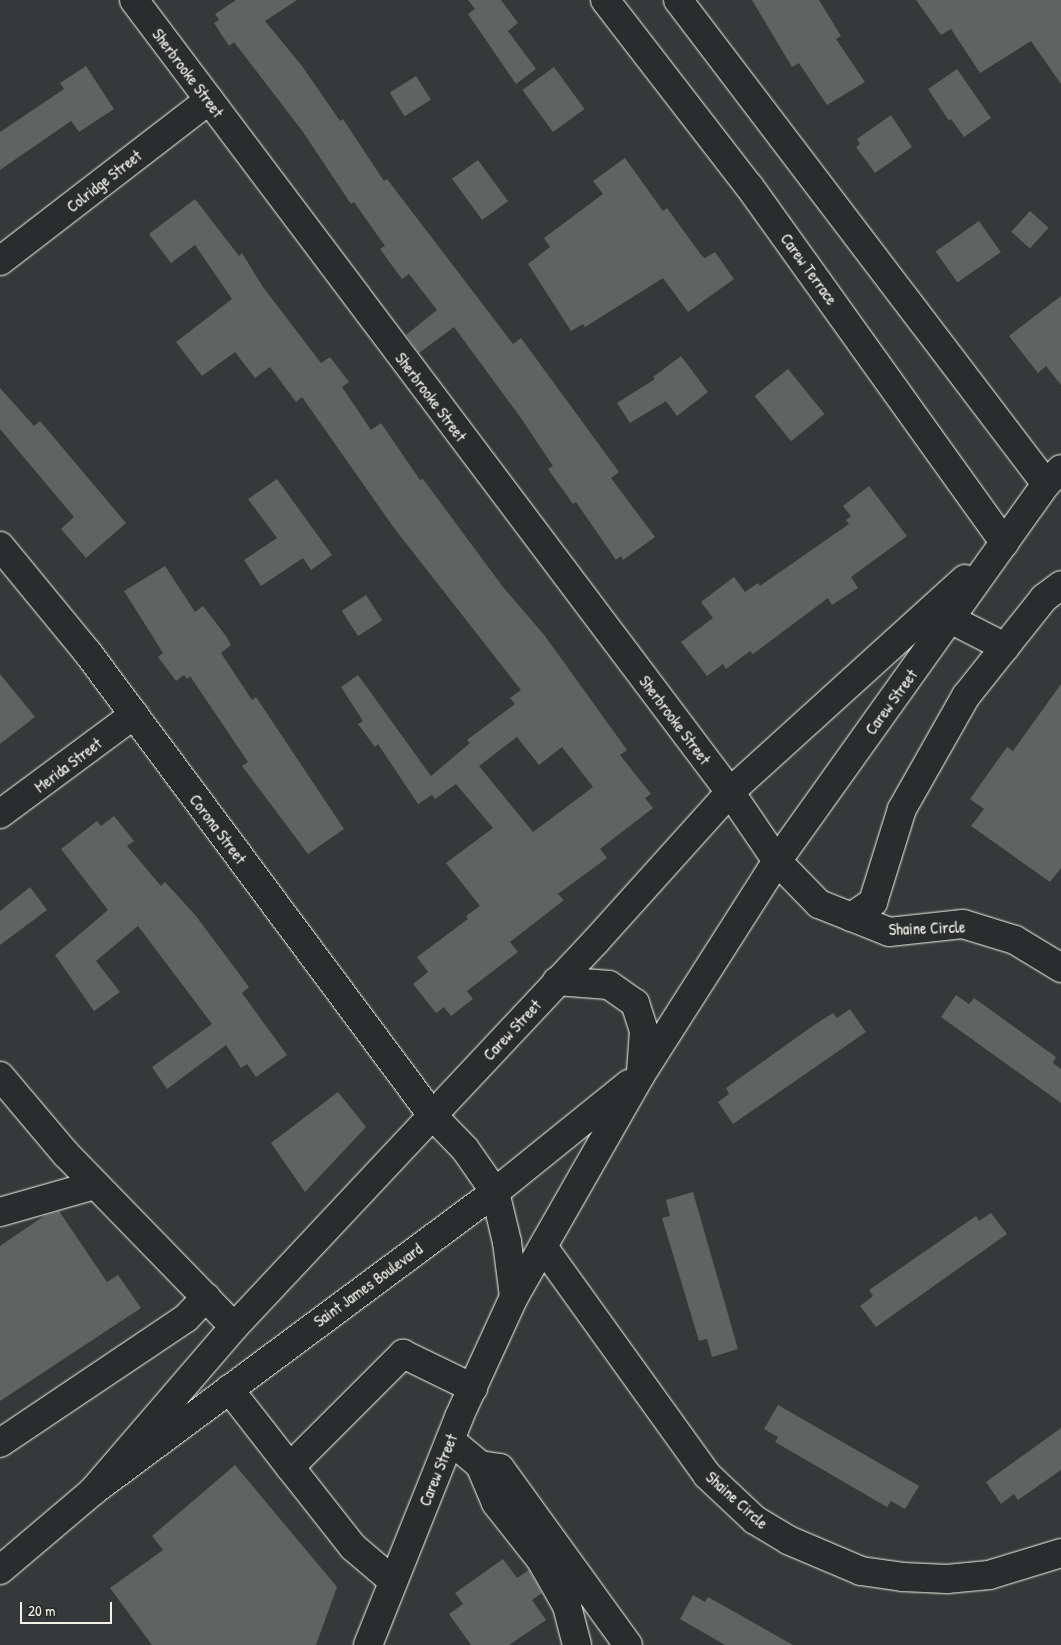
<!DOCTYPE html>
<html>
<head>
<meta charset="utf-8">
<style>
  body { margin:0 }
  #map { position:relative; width:1061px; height:1645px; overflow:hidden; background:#363939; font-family:"Patrick Hand",sans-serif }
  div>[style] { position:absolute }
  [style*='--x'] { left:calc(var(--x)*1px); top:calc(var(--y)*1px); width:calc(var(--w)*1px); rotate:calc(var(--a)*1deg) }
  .building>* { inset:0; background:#616362; transform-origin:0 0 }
  .roads { filter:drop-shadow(0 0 1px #f4f1e8) drop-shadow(0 0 1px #f4f1e8) }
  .minor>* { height:28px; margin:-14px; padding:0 14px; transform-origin:14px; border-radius:14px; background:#2a2d2e }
  .major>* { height:28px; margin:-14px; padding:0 14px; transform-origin:14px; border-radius:14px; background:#2a2d2e }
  span { translate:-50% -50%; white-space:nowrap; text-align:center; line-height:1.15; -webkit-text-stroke:4px #2a2d2e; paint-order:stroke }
  .street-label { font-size:16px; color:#f4f1e8 }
  .scale { position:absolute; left:20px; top:1602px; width:92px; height:22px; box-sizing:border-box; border:2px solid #f4f1e8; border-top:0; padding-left:6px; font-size:15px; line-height:18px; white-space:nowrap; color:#f4f1e8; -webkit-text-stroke:4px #2a2d2e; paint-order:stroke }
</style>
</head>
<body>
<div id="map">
  <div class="building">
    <div style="clip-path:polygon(236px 0,297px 0,265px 21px,302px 66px,340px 121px,343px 119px,384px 181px,387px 179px,513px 344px,521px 338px,619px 472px,611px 478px,655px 537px,623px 560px,621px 556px,616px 560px,576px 502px,573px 504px,548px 469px,553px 466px,523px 421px,454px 327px,419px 353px,406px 335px,437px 310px,409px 274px,402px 279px,380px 249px,385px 246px,354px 202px,351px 204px,303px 132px,234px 42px,229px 46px,214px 23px,219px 20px,215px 14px)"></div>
    <div style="clip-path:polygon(468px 0,501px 0,518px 23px,508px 31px,536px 69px,516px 84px,468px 14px,475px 9px)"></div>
    <div style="clip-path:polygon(752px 0,819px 0,841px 36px,836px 39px,865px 82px,827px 105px,799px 63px,792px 67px)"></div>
    <div style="clip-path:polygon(916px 0,1061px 0,1061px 84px,1031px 41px,980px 73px,951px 29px,941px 35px)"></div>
    <div style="clip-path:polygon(86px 66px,114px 109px,79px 132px,71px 121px,0 170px,0 132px,64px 89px,60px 83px)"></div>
    <div style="left:554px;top:67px;width:52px;height:39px;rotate:54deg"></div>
    <div style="clip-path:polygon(957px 69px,991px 118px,964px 137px,951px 119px,949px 121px,928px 89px)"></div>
    <div style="left:416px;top:76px;width:28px;height:31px;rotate:58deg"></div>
    <div style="clip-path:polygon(891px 115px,912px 147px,875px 173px,856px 147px,860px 144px,857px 139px)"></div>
    <div style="clip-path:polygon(625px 158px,663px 211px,667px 208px,702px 256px,705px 258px,715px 252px,734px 279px,688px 312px,663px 278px,585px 327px,583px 324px,571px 331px,528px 264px,550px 247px,544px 238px,603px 194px,593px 181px)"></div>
    <div style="left:478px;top:160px;width:51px;height:32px;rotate:54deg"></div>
    <div style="clip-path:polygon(evenodd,195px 199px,239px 256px,242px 253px,263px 287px,321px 363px,330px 357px,349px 382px,342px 387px,371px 430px,381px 423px,420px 480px,423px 479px,503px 587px,545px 636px,627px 750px,620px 755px,651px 794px,645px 798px,653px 808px,600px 849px,607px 858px,558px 894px,564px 900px,510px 942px,518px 952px,467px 991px,473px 999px,451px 1016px,444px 1007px,436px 1013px,413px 984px,428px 972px,417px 957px,468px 919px,466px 916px,480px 906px,446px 863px,493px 828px,456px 784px,435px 799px,432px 795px,418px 804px,378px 744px,375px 747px,358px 724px,363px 721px,341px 687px,358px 675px,431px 776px,470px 743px,467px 740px,515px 704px,510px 698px,521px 690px,394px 528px,302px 397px,296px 402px,270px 367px,255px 378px,235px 352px,202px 376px,176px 342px,232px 299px,195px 245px,171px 263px,149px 234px,195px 199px,517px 737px,539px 765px,562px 747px,593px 787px,533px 832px,479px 766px,517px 737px)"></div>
    <div style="left:1030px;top:211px;width:25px;height:28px;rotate:42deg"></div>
    <div style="left:979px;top:221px;width:38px;height:53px;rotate:55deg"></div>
    <div style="clip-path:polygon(1061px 296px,1061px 385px,1046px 366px,1038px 373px,1009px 336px)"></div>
    <div style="clip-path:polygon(681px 356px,708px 392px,677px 416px,666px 401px,630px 423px,617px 403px,655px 379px,653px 377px)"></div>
    <div style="left:788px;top:369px;width:58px;height:43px;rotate:51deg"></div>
    <div style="clip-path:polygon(0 388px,34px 426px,40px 421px,126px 523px,86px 558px,61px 529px,74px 517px,0 429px)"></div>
    <div style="clip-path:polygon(277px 479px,332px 555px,311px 570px,303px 558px,261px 586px,244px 560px,277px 538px,248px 499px)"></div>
    <div style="clip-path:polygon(869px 486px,907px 536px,851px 577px,858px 588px,832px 605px,828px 598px,753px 654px,750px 651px,726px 669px,723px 664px,707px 676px,681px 642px,713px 618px,701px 602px,734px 577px,745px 592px,758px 583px,760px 586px,849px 524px,846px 520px,851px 516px,843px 506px)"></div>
    <div style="clip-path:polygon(165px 566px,195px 612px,203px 606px,226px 636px,231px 645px,221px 653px,252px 700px,256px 697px,344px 829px,308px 854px,242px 766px,248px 762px,190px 676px,187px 679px,184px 675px,176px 681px,158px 657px,163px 653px,124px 591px)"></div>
    <div style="left:366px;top:595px;width:30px;height:29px;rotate:57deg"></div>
    <div style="clip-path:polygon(0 674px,35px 717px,0 744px)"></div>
    <div style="clip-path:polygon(1061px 684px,1061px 868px,1050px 882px,971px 826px,984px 809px,970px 799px,1007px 747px,1013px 751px)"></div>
    <div style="clip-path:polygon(114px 816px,134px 841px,127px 846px,161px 886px,165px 882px,196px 916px,249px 987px,242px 993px,287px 1055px,256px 1077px,247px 1064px,241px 1068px,226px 1045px,167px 1089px,152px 1067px,212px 1024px,138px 926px,96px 961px,120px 992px,94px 1011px,55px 955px,108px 910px,61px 849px,97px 821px,101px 826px)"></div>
    <div style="clip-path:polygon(30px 887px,47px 910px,0 945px,0 911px)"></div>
    <div style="clip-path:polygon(956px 995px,969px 1004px,974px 998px,1056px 1057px,1053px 1063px,1061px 1069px,1061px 1103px,941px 1017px)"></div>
    <div style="clip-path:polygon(850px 1009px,866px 1032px,733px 1124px,718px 1102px,729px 1094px,726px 1088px,814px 1025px,833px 1013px,837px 1018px)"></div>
    <div style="clip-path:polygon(338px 1092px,366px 1127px,305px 1192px,271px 1143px)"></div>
    <div style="clip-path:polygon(693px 1192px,738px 1349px,712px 1357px,707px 1339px,699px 1341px,662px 1218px,670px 1216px,666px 1200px)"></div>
    <div style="clip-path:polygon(59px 1211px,107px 1282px,118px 1275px,141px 1308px,0 1401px,0 1246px,44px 1216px)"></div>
    <div style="clip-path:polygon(991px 1213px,1007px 1234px,876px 1327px,860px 1306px,873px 1296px,869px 1290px,976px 1216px,979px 1221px)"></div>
    <div style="clip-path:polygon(778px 1405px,919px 1486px,905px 1509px,891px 1501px,887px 1507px,775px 1442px,778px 1437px,764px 1429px)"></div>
    <div style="clip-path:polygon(1061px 1428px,1061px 1470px,1018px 1500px,1014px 1494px,1001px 1504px,986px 1482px)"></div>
    <div style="clip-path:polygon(235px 1465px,337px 1587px,316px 1645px,152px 1645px,110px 1588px,163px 1550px,152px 1536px)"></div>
    <div style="clip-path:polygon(503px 1559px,517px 1578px,529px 1570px,542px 1593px,532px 1600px,546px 1620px,509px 1645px,471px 1645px,449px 1614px,463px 1604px,455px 1593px)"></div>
    <div style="clip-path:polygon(693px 1595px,705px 1602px,708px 1597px,793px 1645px,725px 1645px,680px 1619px)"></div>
  </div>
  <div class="roads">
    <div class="minor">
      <div style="--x:134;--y:0;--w:991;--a:53.04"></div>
      <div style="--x:730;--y:792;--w:83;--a:55.7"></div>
      <div style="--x:777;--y:861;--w:60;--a:45.7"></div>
      <div style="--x:819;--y:904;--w:75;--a:21.8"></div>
      <div style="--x:889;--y:932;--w:74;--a:-6.2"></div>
      <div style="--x:963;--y:924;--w:54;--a:17.1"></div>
      <div style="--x:1015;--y:940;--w:54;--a:31.3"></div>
      <div style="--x:605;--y:0;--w:235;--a:52.3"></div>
      <div style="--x:749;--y:186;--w:439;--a:54.4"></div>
      <div style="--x:678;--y:0;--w:608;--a:52.75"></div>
      <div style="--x:0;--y:261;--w:264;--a:-37.6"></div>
      <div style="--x:0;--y:546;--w:139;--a:50.6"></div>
      <div style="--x:88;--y:653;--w:576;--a:53.33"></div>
      <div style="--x:950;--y:619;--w:62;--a:27"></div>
      <div style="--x:0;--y:814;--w:167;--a:-36.5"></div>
      <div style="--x:851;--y:917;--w:27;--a:-34"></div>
      <div style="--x:873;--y:902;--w:97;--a:-72.7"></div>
      <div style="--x:902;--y:809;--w:130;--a:-60.5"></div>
      <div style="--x:966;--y:696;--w:125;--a:-51.5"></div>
      <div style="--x:1044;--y:598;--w:21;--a:-37"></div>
      <div style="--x:0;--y:1076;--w:102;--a:49.8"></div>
      <div style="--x:66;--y:1154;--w:241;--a:45.8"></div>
      <div style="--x:0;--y:1212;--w:99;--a:-15.9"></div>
      <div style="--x:544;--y:1248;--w:279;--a:54.3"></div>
      <div style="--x:707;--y:1475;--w:66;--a:43.2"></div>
      <div style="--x:755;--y:1520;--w:39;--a:31"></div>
      <div style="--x:788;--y:1540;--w:79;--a:23"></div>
      <div style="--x:861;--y:1571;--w:42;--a:8.1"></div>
      <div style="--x:903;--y:1577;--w:44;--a:2.6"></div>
      <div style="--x:947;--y:1579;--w:42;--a:-5.4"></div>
      <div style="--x:989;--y:1575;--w:75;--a:-17"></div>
      <div style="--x:229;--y:1389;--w:99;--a:52"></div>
      <div style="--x:290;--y:1467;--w:160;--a:-45"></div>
      <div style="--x:403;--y:1354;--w:78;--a:25.9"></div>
      <div style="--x:450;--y:1440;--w:39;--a:40"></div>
      <div style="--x:480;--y:1465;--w:20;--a:9"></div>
      <div style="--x:500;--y:1468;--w:218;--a:54.1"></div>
      <div style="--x:0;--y:1443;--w:224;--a:-33.9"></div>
      <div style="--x:186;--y:1318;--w:29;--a:-46"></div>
      <div style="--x:480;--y:1465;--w:41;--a:67.2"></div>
      <div style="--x:496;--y:1503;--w:73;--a:51.7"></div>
      <div style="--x:541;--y:1560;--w:53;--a:60.5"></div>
      <div style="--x:567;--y:1606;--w:40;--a:75.6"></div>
      <div style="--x:290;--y:1467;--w:102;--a:51.8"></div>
      <div style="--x:353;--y:1547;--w:52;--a:40.4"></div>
    </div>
    <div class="major">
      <div style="--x:557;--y:981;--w:52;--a:4.4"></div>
      <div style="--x:609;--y:985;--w:32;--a:35"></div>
      <div style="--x:635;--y:1003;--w:29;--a:72"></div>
      <div style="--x:644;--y:1031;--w:41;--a:94.2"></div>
      <div style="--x:432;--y:1115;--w:47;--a:45.9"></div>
      <div style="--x:465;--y:1149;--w:52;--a:55.1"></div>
      <div style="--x:495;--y:1192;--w:51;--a:76.5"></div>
      <div style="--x:507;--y:1242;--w:55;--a:82.7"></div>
      <div style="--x:93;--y:1491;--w:216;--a:-49.3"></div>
      <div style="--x:234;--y:1327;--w:529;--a:-46.84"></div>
      <div style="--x:596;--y:941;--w:200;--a:-48"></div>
      <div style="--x:730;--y:792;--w:317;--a:-42.2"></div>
      <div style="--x:0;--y:1570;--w:122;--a:-40.3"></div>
      <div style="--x:93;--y:1491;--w:501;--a:-36.64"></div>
      <div style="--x:495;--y:1192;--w:172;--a:-38.9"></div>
      <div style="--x:368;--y:1645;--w:245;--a:-68.2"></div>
      <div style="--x:459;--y:1417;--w:132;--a:-65.4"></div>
      <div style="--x:514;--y:1297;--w:254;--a:-60.3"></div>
      <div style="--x:640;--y:1076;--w:255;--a:-57.5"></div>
      <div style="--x:777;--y:861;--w:463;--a:-54.5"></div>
      <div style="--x:1046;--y:484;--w:21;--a:-45"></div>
    </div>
  </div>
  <div class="street-label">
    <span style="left:188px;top:73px;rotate:53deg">Sherbrooke Street</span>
    <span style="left:104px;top:181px;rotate:-38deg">Colridge Street</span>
    <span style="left:809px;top:269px;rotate:54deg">Carew Terrace</span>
    <span style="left:431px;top:397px;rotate:53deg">Sherbrooke Street</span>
    <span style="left:891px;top:702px;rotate:-54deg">Carew Street</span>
    <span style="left:675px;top:720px;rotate:53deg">Sherbrooke Street</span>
    <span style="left:68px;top:765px;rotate:-37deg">Merida Street</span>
    <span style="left:218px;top:829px;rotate:53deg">Corona Street</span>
    <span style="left:927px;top:928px;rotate:-2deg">Shaine Circle</span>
    <span style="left:512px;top:1030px;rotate:-47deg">Carew Street</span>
    <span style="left:368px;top:1285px;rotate:-36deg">Saint James Boulevard</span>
    <span style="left:438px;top:1470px;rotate:-68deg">Carew Street</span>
    <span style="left:737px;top:1500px;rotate:42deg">Shaine Circle</span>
  </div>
  <div class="scale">20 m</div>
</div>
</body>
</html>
